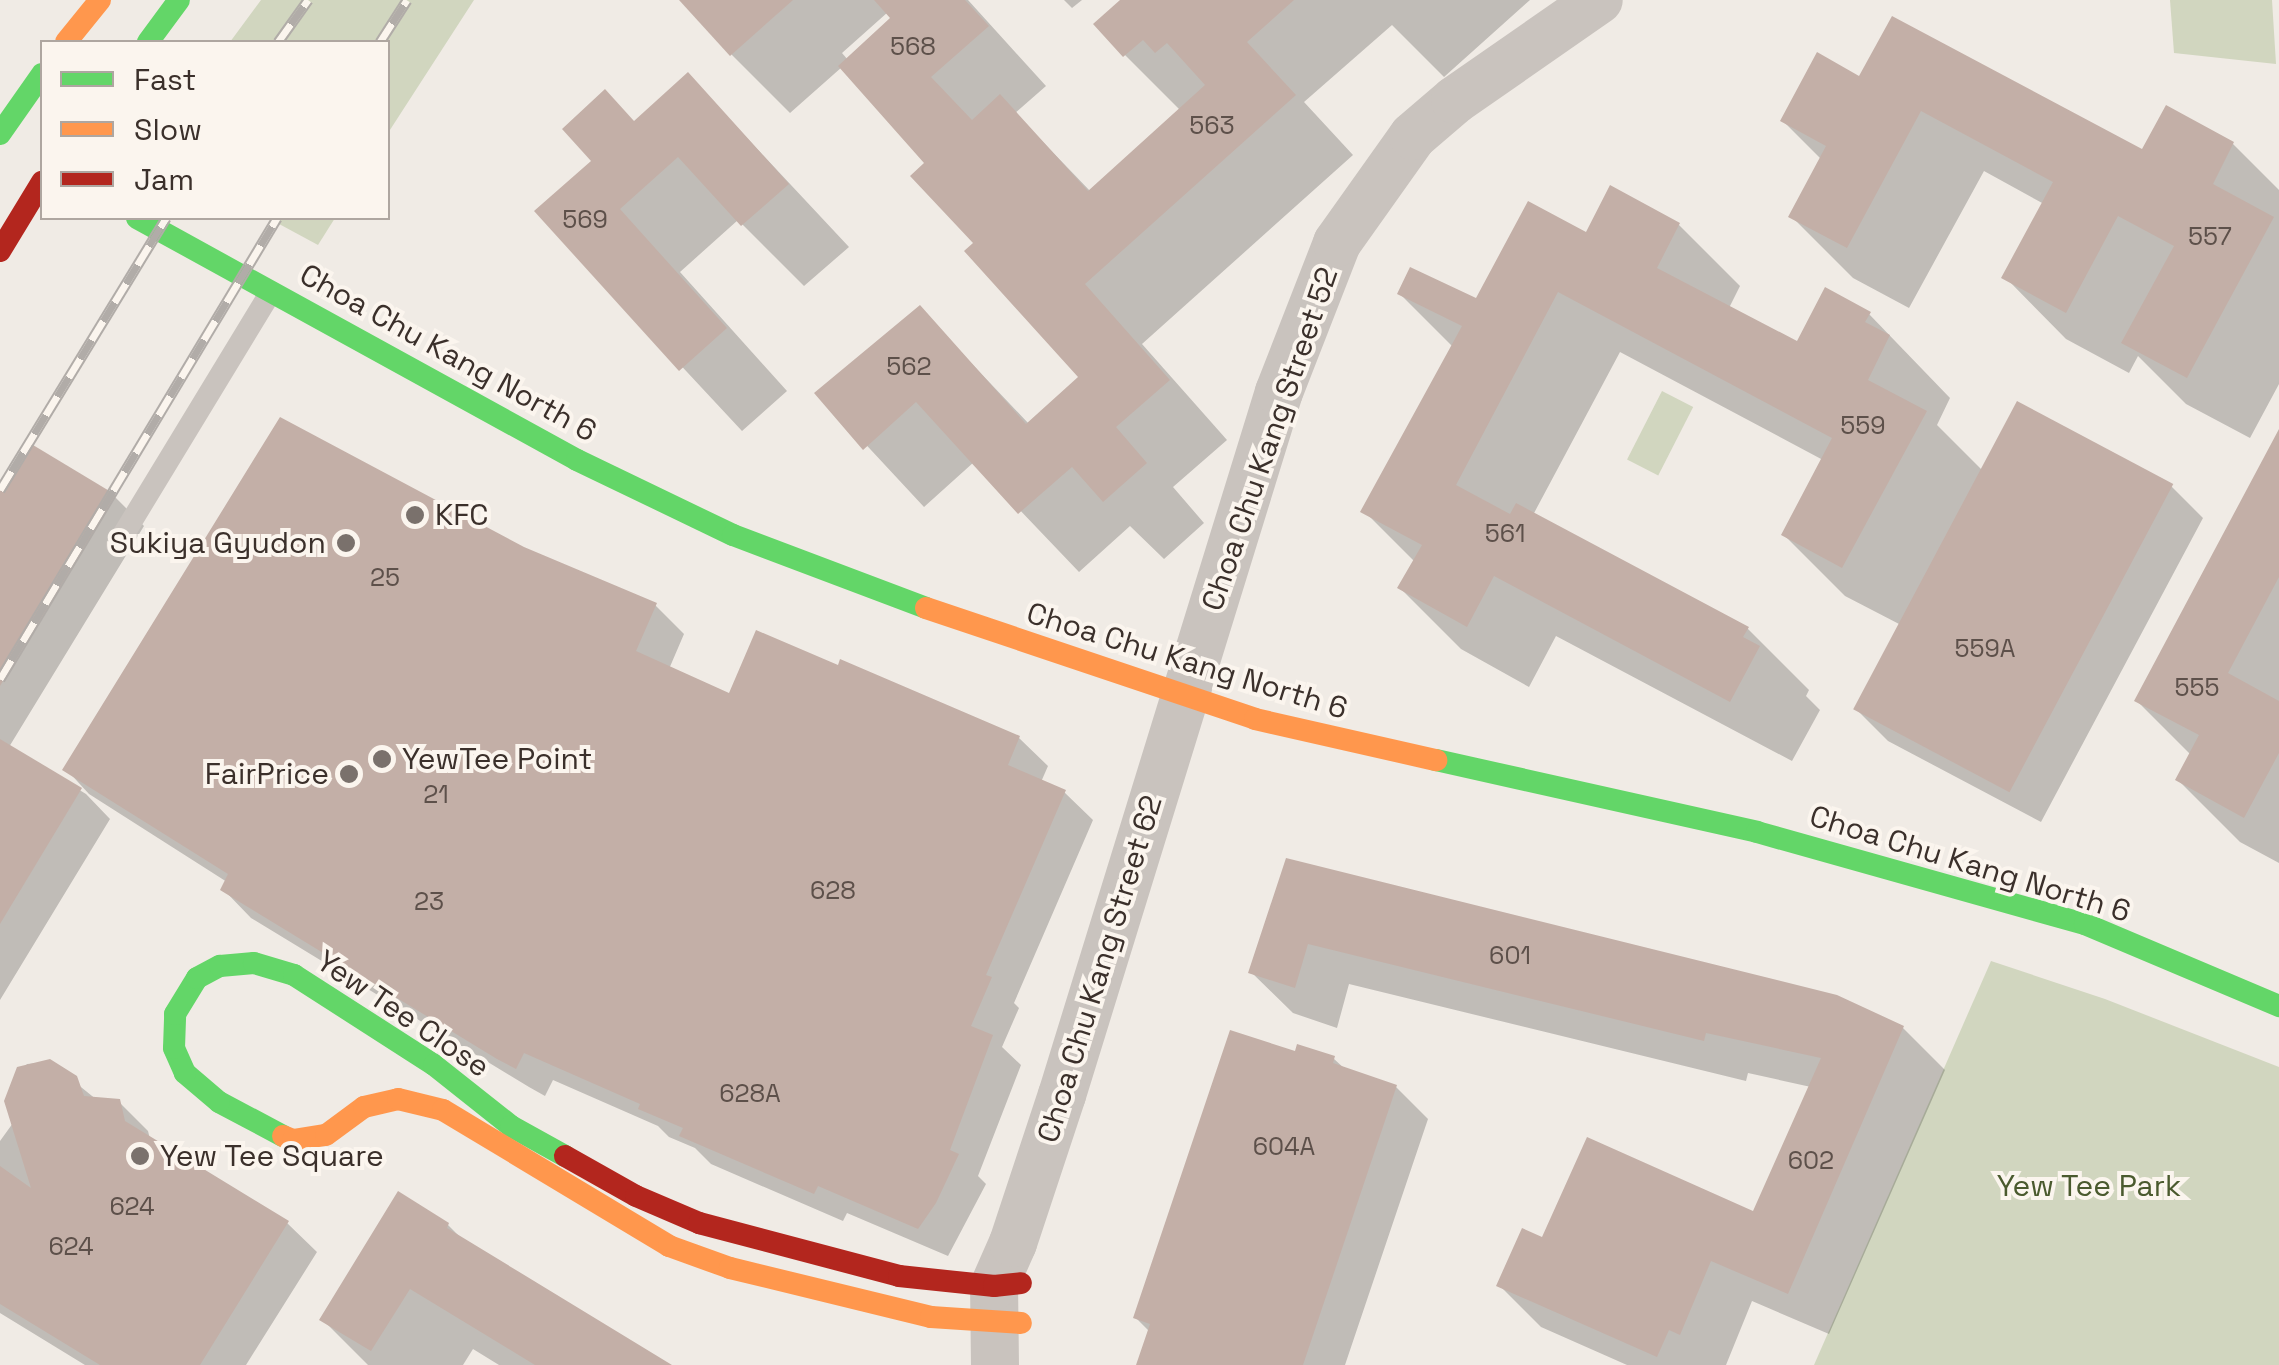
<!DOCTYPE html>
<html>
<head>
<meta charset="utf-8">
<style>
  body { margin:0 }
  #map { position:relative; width:2279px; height:1365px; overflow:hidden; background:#f0ebe5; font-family:"Space Grotesk",sans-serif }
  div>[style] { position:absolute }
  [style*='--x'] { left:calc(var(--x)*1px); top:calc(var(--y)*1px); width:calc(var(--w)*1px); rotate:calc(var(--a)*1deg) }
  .green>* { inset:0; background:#d1d6bf; transform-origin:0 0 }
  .shadow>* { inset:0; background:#0003 }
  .building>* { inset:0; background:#c3afa7; transform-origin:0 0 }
  .lane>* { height:22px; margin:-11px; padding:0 11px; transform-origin:11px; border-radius:11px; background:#c9c3be }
  .street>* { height:48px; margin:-24px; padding:0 24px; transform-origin:24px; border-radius:24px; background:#c9c3be }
  .fast>* { height:22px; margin:-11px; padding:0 11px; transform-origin:11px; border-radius:11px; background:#63d668 }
  .slow>* { height:22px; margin:-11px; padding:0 11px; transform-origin:11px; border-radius:11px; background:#ff974d }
  .jam>* { height:22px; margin:-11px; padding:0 11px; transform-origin:11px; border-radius:11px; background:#b3261e }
  .rail>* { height:11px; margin-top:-5.5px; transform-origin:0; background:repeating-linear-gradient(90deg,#fbf5ee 0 22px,#b1aca8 0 44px); box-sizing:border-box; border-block:2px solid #b1aca8 }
  .dots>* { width:28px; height:28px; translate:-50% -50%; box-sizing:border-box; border:5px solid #fbf5ee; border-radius:50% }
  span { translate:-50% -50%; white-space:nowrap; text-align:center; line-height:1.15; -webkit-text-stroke:8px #fbf5ee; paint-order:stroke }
  .number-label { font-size:25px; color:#5d504a }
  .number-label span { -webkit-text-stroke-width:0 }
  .street-label { font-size:30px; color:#3b302b }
  .poi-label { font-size:30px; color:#3b302b }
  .left { translate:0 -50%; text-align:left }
  .right { translate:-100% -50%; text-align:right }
  .park-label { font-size:30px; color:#4a5a2e }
  .legend { position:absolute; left:40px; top:40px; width:350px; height:180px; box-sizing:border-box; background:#fbf5ee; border:2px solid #aea6a0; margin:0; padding:12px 18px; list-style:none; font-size:30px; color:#3b302b }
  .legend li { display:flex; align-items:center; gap:20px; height:50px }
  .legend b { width:50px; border:2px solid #aea6a0 }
</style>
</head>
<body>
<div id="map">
  <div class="green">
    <div style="clip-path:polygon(261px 0,474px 0,388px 133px,388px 42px,230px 42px)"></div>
    <div style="clip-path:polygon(2170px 0,2272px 0,2276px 64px,2174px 53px)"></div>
    <div style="clip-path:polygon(268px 218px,335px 218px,318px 245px)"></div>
    <div style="left:1662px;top:391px;width:35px;height:77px;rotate:27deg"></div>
    <div style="clip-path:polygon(1991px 961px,2105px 999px,2279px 1067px,2279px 1365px,1814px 1365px)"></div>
  </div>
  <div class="shadow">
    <div style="clip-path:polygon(evenodd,702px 0,968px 0,1046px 86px,1015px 113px,1091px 192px,1181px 111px,1125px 55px,1124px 0,1530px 0,1444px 77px,1392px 25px,1304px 102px,1353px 155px,1142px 344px,1227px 440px,1173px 487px,1204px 523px,1164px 559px,1130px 526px,1079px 572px,974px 462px,924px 507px,818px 393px,920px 309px,1029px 424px,1081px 378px,976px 243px,928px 163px,842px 67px,790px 113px,732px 55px,702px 0,888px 12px,894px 19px,848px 60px,842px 53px,888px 12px)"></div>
    <div style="clip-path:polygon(1064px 0,1082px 0,1072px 8px)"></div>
    <div style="clip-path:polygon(688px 75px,849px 247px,804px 286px,738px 220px,680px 272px,787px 391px,742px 431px,537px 211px)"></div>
    <div style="clip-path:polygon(1860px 80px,2143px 152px,2233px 144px,2279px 190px,2279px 384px,2250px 438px,2186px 404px,2138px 356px,2129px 373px,2066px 339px,2005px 277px,2044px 204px,1984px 171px,1909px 308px,1853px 278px,1791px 216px,1821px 159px,1783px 121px)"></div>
    <div style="clip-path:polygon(1679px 225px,1740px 286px,1729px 308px,1798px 345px,1869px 314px,1950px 398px,1937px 425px,1983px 471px,2171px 486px,2203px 518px,2041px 822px,1888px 741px,1856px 709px,1901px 625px,1845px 596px,1784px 535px,1823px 460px,1620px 352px,1533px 515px,1748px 629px,1809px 690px,1806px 696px,1820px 710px,1792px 761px,1556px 636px,1529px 687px,1461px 649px,1400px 588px,1415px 562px,1364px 511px,1453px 347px,1400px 294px,1477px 302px,1587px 235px)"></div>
    <div style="clip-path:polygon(2279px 432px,2279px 863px,2240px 842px,2178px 780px,2191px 755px,2137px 701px)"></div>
    <div style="clip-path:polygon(0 492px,115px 497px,144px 526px,9px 747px,86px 794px,110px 819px,0 1000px)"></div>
    <div style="clip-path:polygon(523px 549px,655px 605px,684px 634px,669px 669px,730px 696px,1019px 738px,1048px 766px,1041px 782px,1064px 792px,1093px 820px,1014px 1003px,1019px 1008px,1002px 1047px,1021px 1065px,978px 1176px,986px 1184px,948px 1256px,847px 1213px,843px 1221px,711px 1164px,695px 1148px,669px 1137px,658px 1126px,553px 1080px,545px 1096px,529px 1087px,251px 918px,223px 889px,227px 882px,89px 794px,66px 769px)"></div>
    <div style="clip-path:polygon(1287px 861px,1836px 997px,1903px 1028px,1945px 1070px,1829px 1334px,1752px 1301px,1726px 1365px,1627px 1365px,1541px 1327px,1499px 1285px,1544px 1240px,1755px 1214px,1811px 1087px,1748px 1073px,1746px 1081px,1349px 984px,1337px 1028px,1293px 1013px,1251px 972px)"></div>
    <div style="clip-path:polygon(1296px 1054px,1333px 1058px,1346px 1070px,1396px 1087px,1428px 1119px,1345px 1365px,1145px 1365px,1150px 1332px,1136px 1318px)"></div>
    <div style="clip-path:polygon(50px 1062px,97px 1100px,119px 1102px,148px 1131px,150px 1139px,287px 1223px,317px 1252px,246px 1365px,85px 1365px,0 1313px,0 1141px,13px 1123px,11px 1084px,27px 1064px)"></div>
    <div style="clip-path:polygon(448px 1225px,464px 1241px,667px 1365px,499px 1365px,473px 1349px,463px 1365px,368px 1365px,322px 1319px)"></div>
  </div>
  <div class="building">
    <div style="clip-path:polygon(679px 0,793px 0,730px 56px)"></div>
    <div style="clip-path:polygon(874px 0,965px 0,989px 26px,931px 77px,972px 120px,1000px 94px,1088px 191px,1205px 85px,1167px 43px,1155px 53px,1143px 40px,1123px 57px,1093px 24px,1120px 0,1294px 0,1247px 42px,1296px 95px,1085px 284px,1170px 380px,1116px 427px,1147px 463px,1103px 502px,1072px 467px,1018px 514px,916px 402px,863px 450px,814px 393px,920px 305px,1026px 424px,1078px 377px,964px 251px,973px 243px,910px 176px,924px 163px,838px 66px,890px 18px)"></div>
    <div style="clip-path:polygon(1892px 16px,2142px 149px,2166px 105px,2234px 142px,2213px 184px,2274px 217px,2187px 378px,2121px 343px,2174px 246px,2118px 216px,2066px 313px,2001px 278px,2053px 182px,1921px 111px,1847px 248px,1788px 217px,1826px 146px,1780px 121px,1817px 52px,1859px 76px)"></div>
    <div style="clip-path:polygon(688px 72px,789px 184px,741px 226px,678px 157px,620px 209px,727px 328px,679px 371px,534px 211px,591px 161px,562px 129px,605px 89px,634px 121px)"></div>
    <div style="clip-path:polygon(1610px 185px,1680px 223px,1657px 268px,1797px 341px,1825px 287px,1871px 312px,1865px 322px,1890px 335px,1868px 380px,1927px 411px,1842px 568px,1781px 535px,1832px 438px,1558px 292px,1456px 485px,1510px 514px,1516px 503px,1749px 627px,1743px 637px,1760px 646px,1730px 702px,1494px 576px,1467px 627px,1397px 588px,1422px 545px,1360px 512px,1462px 326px,1397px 294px,1410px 267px,1476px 298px,1528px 201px,1586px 232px)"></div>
    <div style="left:2017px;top:401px;width:177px;height:349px;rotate:28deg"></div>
    <div style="clip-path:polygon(280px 417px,524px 547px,657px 603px,636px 651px,729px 693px,756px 630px,838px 665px,840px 659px,1020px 736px,1008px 765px,1066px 790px,986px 975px,992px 977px,971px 1026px,993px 1035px,950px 1150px,959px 1154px,936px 1203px,918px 1229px,818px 1186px,814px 1194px,679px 1136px,683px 1128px,638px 1109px,640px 1104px,524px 1053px,516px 1069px,497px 1059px,220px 890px,228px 874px,62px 770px)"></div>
    <div style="clip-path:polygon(2279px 429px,2279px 577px,2228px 673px,2279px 701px,2279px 753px,2244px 818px,2175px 780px,2199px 735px,2134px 701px)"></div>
    <div style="clip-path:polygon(28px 442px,116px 495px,0 686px,0 488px)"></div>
    <div style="clip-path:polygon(0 739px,82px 788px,0 924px)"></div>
    <div style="clip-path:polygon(1286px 858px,1837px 995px,1904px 1026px,1788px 1294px,1711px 1261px,1680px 1335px,1669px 1330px,1657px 1357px,1496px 1286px,1522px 1228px,1542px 1237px,1587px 1137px,1753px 1211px,1821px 1058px,1706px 1033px,1704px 1041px,1308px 944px,1295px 988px,1248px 973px)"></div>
    <div style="clip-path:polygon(1230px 1030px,1295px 1051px,1297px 1044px,1335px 1056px,1333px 1063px,1397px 1085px,1303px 1365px,1136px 1365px,1150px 1324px,1133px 1318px)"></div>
    <div style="clip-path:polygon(50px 1059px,77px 1076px,84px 1096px,120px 1099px,125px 1121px,289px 1221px,200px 1365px,100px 1365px,0 1304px,0 1166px,31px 1188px,4px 1101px,17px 1067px)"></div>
    <div style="clip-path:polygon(398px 1191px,449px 1223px,447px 1228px,672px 1365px,535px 1365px,410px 1289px,371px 1351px,319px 1320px)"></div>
  </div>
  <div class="lane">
    <div style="--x:117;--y:545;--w:296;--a:-58.7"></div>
  </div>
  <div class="street">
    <div style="--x:995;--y:1365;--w:79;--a:-90.7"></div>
    <div style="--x:994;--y:1286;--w:47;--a:-66.2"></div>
    <div style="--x:1013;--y:1243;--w:156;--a:-71.7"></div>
    <div style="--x:1062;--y:1095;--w:736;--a:-72.85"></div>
    <div style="--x:1279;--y:392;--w:160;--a:-68.7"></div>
    <div style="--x:1337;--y:243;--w:131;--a:-54.6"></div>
    <div style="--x:1413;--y:136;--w:55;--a:-40.6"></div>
    <div style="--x:1455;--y:100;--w:175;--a:-34.8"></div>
  </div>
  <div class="fast">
    <div style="--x:148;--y:42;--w:52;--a:-53.6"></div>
    <div style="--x:0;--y:134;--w:73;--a:-55"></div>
    <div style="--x:137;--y:218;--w:502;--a:28.81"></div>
    <div style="--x:577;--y:460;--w:173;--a:25.7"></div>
    <div style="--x:733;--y:535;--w:206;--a:20.7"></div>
    <div style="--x:1436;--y:760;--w:329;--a:12.6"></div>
    <div style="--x:1757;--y:832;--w:341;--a:15.7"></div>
    <div style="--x:2085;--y:924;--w:211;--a:22.9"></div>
    <div style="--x:283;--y:1136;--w:72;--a:-152"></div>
    <div style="--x:219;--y:1102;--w:45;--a:-139.5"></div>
    <div style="--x:185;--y:1073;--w:27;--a:-114"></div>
    <div style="--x:174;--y:1048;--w:34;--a:-88"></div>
    <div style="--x:175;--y:1014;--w:42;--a:-58.6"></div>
    <div style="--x:197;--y:978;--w:26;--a:-28"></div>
    <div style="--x:220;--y:966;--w:34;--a:-5"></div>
    <div style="--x:254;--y:963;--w:42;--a:16.7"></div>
    <div style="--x:294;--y:975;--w:166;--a:32.7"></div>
    <div style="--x:434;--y:1065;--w:98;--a:38.4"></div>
    <div style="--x:511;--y:1126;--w:62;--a:29.1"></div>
  </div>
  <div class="slow">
    <div style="--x:66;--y:42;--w:54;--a:-51"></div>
    <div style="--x:926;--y:608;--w:347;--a:18.6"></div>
    <div style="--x:1255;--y:719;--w:186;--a:12.8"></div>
    <div style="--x:283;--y:1136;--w:11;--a:22"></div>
    <div style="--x:293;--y:1140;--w:33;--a:-9"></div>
    <div style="--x:326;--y:1135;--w:47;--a:-36.4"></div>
    <div style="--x:364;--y:1107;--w:35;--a:-13"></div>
    <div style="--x:398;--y:1099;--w:46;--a:13.7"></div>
    <div style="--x:443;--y:1110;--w:264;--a:31"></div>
    <div style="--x:669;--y:1246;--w:65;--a:19.8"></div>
    <div style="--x:730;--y:1268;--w:207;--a:13.7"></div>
    <div style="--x:931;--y:1317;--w:90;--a:3.8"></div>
  </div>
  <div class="jam">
    <div style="--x:0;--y:251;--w:81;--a:-58.7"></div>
    <div style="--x:565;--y:1156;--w:81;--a:29.4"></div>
    <div style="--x:636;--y:1196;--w:69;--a:23.2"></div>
    <div style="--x:699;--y:1223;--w:207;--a:14.8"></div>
    <div style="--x:899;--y:1276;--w:96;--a:6"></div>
    <div style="--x:994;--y:1286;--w:27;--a:-6"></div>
  </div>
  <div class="rail">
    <div style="--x:278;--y:42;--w:52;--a:-54.5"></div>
    <div style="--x:380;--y:42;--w:50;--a:-57.3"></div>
    <div style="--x:0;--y:490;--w:319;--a:-58.6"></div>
    <div style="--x:0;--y:679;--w:538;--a:-59"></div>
  </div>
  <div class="dots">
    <div style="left:415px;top:515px;background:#7a716c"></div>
    <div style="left:346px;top:543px;background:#7a716c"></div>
    <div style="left:382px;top:759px;background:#7a716c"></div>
    <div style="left:349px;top:774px;background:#7a716c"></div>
    <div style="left:140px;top:1156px;background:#7a716c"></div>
  </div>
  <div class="number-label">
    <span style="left:913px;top:46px">568</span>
    <span style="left:1212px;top:125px">563</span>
    <span style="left:585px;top:219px">569</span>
    <span style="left:2210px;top:236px">557</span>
    <span style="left:909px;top:366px">562</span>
    <span style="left:1863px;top:425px">559</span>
    <span style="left:1505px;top:533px">561</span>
    <span style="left:385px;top:577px">25</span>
    <span style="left:1985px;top:648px">559A</span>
    <span style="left:2197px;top:687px">555</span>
    <span style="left:436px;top:794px">21</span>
    <span style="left:833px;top:890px">628</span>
    <span style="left:429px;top:901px">23</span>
    <span style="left:1510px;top:955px">601</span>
    <span style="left:750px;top:1093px">628A</span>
    <span style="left:1284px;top:1146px">604A</span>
    <span style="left:1811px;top:1160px">602</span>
    <span style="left:132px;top:1206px">624</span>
    <span style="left:71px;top:1246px">624</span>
  </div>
  <div class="street-label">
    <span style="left:448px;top:353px;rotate:29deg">Choa Chu Kang North 6</span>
    <span style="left:1270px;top:439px;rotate:-71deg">Choa Chu Kang Street 52</span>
    <span style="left:1187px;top:661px;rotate:17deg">Choa Chu Kang North 6</span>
    <span style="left:1970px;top:864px;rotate:17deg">Choa Chu Kang North 6</span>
    <span style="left:1100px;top:969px;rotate:-73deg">Choa Chu Kang Street 62</span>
    <span style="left:403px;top:1014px;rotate:34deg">Yew Tee Close</span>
  </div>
  <div class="poi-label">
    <span class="left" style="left:435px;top:515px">KFC</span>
    <span class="right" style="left:326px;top:543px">Sukiya Gyudon</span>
    <span class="left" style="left:402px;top:759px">YewTee Point</span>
    <span class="right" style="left:329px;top:774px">FairPrice</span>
    <span class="left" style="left:160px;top:1156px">Yew Tee Square</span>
  </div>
  <div class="park-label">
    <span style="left:2089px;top:1186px">Yew Tee Park</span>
  </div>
  <ul class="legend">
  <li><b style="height:12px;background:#63d668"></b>Fast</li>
  <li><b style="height:12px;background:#ff974d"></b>Slow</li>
  <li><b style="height:12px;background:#b3261e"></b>Jam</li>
  </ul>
</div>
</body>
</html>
